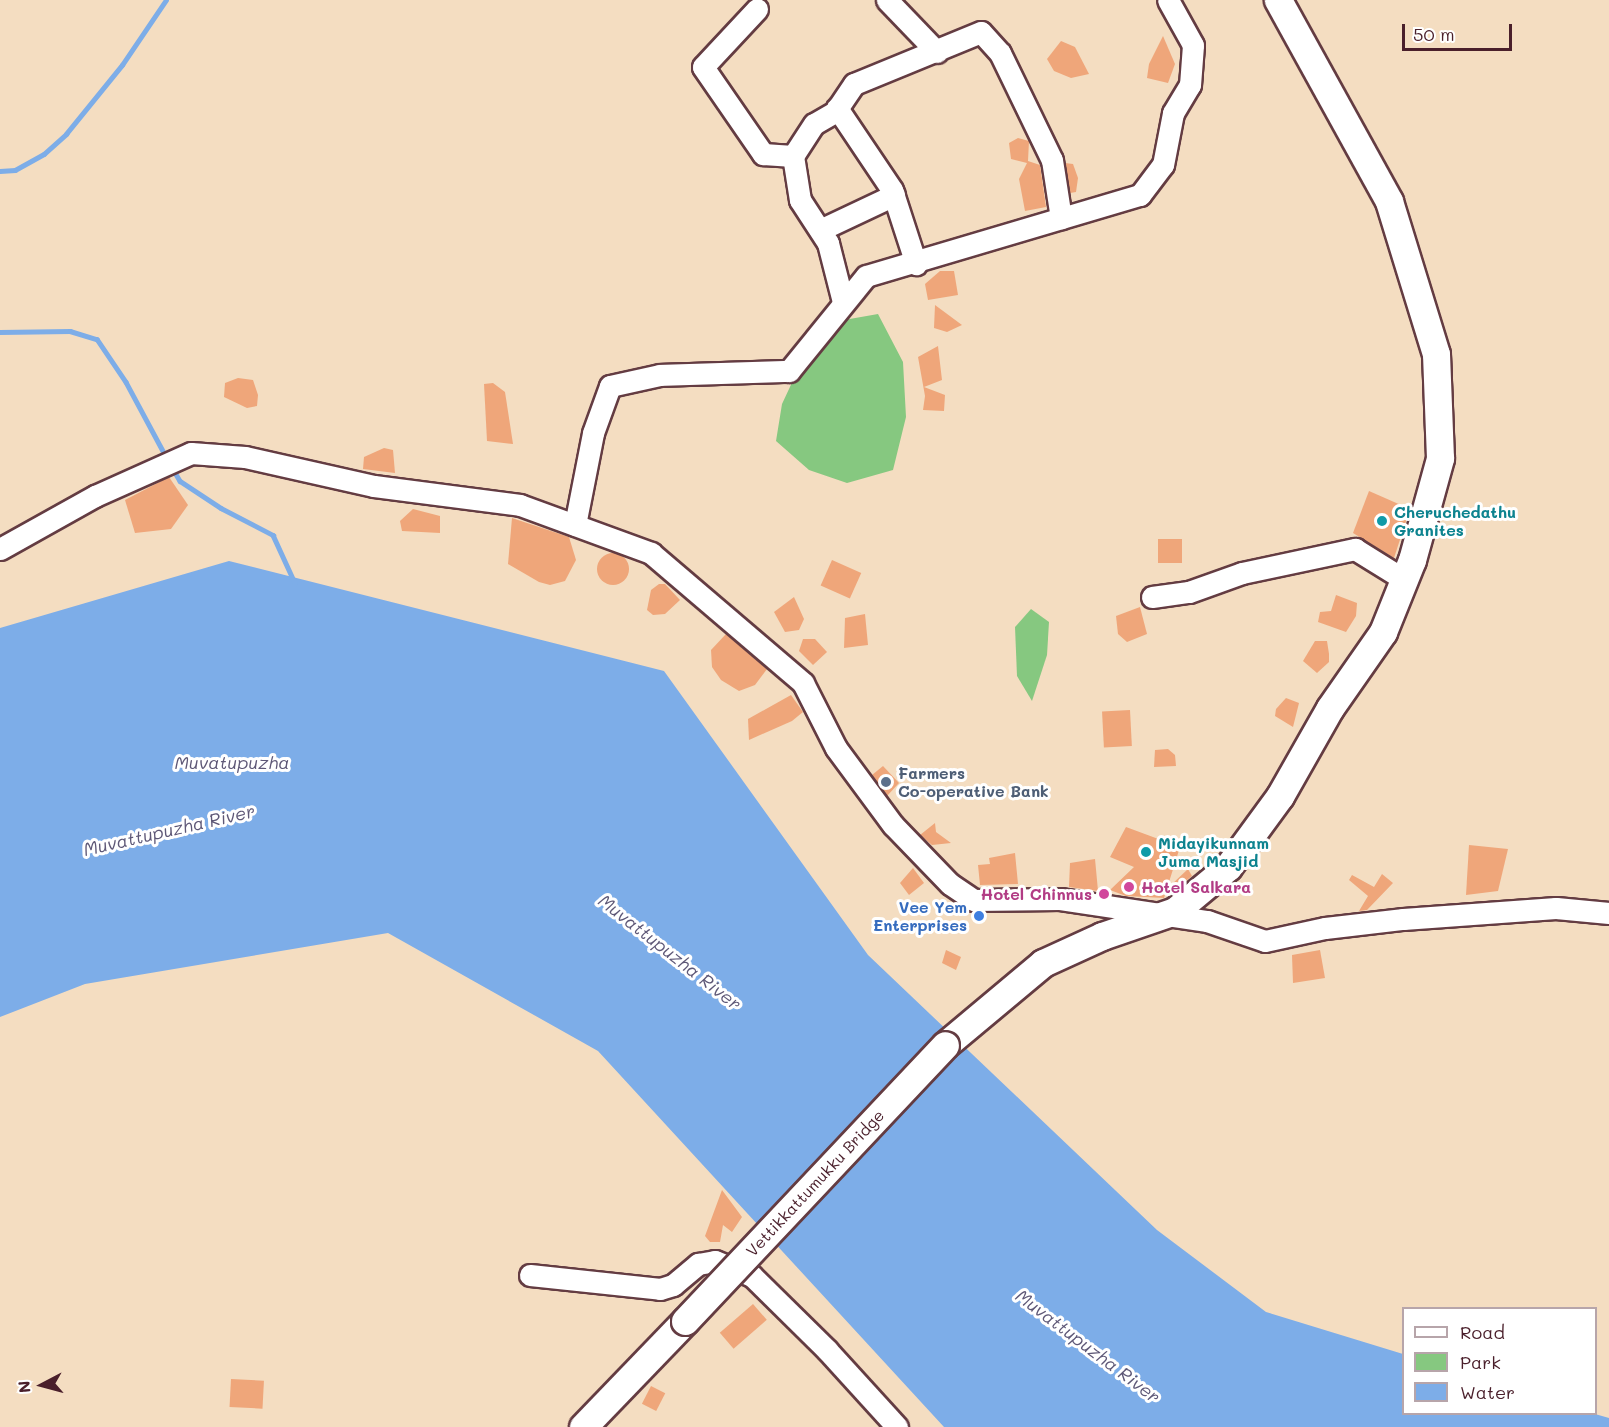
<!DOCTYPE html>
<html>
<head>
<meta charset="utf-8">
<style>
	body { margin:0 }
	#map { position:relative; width:1609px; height:1427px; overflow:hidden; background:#f4ddc1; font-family:Mali,sans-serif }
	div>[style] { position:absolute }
	.green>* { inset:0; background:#86c880 }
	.water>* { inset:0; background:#7dade8 }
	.stream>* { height:4.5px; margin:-2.25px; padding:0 2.25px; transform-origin:2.25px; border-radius:2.25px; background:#7dade8 }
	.building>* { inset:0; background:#efa67a; transform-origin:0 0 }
	.round { border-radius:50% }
	.roads { filter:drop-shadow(2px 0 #643c42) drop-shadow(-2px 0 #643c42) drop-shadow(0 2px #643c42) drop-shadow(0 -2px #643c42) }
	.minor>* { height:21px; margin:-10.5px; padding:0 10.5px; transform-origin:10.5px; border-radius:10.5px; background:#fff }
	.major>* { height:27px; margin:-13.5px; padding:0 13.5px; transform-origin:13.5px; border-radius:13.5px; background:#fff }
	.bridges { filter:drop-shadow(2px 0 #643c42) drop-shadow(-2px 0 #643c42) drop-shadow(0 2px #643c42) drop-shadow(0 -2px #643c42) }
	.major-bridge>* { height:27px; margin:-13.5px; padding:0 13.5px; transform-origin:13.5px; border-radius:13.5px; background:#fff }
	.dots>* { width:16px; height:16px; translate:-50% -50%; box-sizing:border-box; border:3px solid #fff; border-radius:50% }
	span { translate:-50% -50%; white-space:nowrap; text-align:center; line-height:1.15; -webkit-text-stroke:6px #fff; paint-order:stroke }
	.culture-label { font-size:16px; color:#0d838f; font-weight:700 }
	.left { translate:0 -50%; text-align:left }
	.service-label { font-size:16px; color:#4e5e75; font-weight:700 }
	.hotel-label { font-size:16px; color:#b23c85; font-weight:700 }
	.right { translate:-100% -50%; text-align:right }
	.shop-label { font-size:16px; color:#366cbe; font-weight:700 }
	.street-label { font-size:16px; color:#4a1f2b }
	.water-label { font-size:18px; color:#5e5877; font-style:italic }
	.legend { position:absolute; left:1402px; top:1307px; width:195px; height:108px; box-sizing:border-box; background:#fff; border:2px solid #b7a5aa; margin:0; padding:8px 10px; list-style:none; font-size:18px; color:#4a1f2b }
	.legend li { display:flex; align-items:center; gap:12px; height:30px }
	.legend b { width:30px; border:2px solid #b7a5aa }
	.north { position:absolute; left:12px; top:1355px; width:60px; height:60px; -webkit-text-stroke:4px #fff; paint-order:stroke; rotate:264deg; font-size:16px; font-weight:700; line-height:24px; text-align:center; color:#4a1f2b }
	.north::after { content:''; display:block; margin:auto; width:21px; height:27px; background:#4a1f2b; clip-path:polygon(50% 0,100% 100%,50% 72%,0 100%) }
	.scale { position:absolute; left:1402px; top:24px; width:110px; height:27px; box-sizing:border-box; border:3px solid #4a1f2b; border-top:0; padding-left:8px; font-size:18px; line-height:21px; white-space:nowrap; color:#4a1f2b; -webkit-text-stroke:4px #fff; paint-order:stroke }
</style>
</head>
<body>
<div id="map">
	<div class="green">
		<div style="clip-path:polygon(878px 314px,903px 362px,906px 417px,893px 470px,847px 483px,809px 470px,776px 441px,782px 404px,803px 359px,826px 344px,844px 320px)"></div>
		<div style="clip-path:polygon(1031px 609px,1049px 622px,1047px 655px,1032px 701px,1017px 676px,1015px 627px)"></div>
	</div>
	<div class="water">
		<div style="clip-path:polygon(229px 561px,664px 671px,868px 955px,1157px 1230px,1266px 1312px,1403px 1354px,1404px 1414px,1595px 1414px,1609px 1418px,1609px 1427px,944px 1427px,598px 1051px,388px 933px,85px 984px,0 1017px,0 628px)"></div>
	</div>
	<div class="stream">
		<div style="left:0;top:171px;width:15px;rotate:-4deg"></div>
		<div style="left:15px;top:170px;width:33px;rotate:-29deg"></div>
		<div style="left:44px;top:154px;width:30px;rotate:-42deg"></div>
		<div style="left:66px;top:134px;width:89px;rotate:-50.9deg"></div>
		<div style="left:122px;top:65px;width:78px;rotate:-55.9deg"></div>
		<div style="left:0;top:332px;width:70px;rotate:-0.8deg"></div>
		<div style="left:70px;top:331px;width:28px;rotate:17deg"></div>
		<div style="left:97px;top:339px;width:52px;rotate:56deg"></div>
		<div style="left:126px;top:382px;width:78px;rotate:61.8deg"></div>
		<div style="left:176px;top:474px;width:8px;rotate:60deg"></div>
		<div style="left:180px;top:481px;width:49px;rotate:33.4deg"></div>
		<div style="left:221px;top:508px;width:59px;rotate:27.4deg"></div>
		<div style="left:273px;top:535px;width:53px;rotate:65.4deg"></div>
	</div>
	<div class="building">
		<div style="clip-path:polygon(1163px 36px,1175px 64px,1168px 83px,1147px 78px,1149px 64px)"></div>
		<div style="clip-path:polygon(1061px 41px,1075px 47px,1089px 74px,1071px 78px,1054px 71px,1047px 59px)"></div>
		<div style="clip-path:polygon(1018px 138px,1029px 141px,1028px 161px,1040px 165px,1046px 207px,1025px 211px,1019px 179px,1027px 163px,1011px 159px,1009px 143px)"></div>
		<div style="clip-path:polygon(1065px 163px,1073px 164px,1078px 178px,1076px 192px,1070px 193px)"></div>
		<div style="clip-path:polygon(940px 271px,954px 271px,958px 295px,928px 300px,925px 284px)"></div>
		<div style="clip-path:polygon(935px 305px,962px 325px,947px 332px,934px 328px)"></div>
		<div style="clip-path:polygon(938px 346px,942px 380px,924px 387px,945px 395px,944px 411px,923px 410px,925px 396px,918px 357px)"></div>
		<div style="clip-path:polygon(238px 378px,253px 380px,258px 395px,257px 406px,247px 408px,224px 397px,225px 383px)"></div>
		<div style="clip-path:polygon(493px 383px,505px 392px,513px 444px,487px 441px,484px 384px)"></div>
		<div style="clip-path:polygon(384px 448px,393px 450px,395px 473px,363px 469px,364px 457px)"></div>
		<div style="clip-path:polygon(169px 477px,188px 505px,171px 529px,135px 533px,125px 500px)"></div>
		<div style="clip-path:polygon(1369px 491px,1410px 509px,1394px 558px,1353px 533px)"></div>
		<div style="clip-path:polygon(413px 509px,440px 516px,440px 533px,402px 531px,400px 521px)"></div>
		<div style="clip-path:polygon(512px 518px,569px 537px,576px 560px,565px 581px,550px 585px,539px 582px,508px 564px)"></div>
		<div style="left:1182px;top:539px;width:24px;height:24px;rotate:90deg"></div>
		<div class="round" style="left:597px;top:553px;width:32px;height:32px"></div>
		<div style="left:832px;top:560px;width:32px;height:28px;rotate:24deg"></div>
		<div style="clip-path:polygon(659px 584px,665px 584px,680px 600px,665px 614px,653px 615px,647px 610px,651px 590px)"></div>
		<div style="clip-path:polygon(1336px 595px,1357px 603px,1356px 616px,1346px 632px,1318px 622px,1320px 612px,1331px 611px)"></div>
		<div style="clip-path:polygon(794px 597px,804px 619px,799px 630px,785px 632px,774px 612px)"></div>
		<div style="clip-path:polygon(1140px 607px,1147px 634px,1127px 642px,1118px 634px,1116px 616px)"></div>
		<div style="clip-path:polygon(865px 614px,868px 645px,844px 648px,845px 618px)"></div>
		<div style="clip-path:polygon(726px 634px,767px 669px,755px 685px,739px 691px,721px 680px,712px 667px,711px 650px)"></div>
		<div style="clip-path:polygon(803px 639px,815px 639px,827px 652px,813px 665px,799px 651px)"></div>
		<div style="clip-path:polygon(1315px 641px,1327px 641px,1329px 654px,1329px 662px,1317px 673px,1303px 661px)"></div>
		<div style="clip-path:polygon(791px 695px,803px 712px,792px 721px,749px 740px,748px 719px)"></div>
		<div style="clip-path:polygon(1286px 698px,1299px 703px,1293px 727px,1275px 716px,1276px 709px)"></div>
		<div style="left:1130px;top:710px;width:36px;height:28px;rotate:87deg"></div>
		<div style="clip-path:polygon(1168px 749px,1175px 755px,1176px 766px,1154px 767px,1155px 750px)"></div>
		<div style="clip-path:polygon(883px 766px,899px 783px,887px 796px,872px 775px)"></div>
		<div style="clip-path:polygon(935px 823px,936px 832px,951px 843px,932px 845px,920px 835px)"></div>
		<div style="clip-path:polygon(1126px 827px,1180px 847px,1164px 898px,1126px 896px,1110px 890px,1134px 867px,1110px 857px)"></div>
		<div style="clip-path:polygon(1469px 845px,1508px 849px,1498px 891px,1466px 895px)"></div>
		<div style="clip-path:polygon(1015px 853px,1018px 884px,980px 885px,978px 865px,990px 864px,989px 858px)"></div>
		<div style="clip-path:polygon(1095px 859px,1098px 891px,1069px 887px,1070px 863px)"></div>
		<div style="clip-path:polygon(913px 868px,924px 883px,909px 895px,900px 883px)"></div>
		<div style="clip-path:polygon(1188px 869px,1192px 876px,1175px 890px,1171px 885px)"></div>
		<div style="clip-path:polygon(1382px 874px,1393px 883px,1367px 910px,1359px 911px,1368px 896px,1349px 880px,1352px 875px,1374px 887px)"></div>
		<div style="clip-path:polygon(946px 950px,961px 957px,956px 970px,942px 963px)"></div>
		<div style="clip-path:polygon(1320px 950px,1325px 978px,1293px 983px,1292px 955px)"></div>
		<div style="clip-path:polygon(722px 1190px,742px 1217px,732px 1232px,723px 1225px,720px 1242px,710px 1242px,705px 1236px)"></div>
		<div style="left:753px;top:1304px;width:21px;height:44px;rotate:49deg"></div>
		<div style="left:231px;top:1379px;width:33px;height:28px;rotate:3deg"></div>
		<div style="left:651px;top:1386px;width:16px;height:20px;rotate:27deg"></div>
	</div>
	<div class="roads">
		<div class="minor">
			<div style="left:887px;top:0;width:72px;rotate:46.1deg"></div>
			<div style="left:757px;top:9px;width:79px;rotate:133deg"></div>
			<div style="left:703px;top:67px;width:106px;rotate:55.4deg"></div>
			<div style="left:763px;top:154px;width:30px;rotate:4deg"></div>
			<div style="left:837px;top:108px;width:99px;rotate:56.1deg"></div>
			<div style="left:892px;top:190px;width:78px;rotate:72deg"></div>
			<div style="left:820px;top:230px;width:82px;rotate:-25.3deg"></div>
			<div style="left:843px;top:302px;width:61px;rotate:-104.3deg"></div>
			<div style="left:828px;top:243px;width:51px;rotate:-123.1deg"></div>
			<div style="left:800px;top:200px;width:45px;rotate:-99deg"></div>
			<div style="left:793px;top:156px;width:38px;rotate:-57deg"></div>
			<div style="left:814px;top:124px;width:24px;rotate:-30deg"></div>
			<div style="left:835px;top:112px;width:34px;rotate:-56deg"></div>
			<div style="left:854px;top:84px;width:137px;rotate:-22.3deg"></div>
			<div style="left:981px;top:32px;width:28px;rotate:48deg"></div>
			<div style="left:1000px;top:53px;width:119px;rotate:64.1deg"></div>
			<div style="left:1052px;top:160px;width:59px;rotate:81.2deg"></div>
			<div style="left:575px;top:525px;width:94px;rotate:-78.9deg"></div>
			<div style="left:593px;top:433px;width:50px;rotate:-70.1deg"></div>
			<div style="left:610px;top:386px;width:51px;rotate:-12.4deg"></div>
			<div style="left:660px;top:375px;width:129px;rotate:-1.8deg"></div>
			<div style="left:789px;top:371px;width:122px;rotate:-51deg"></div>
			<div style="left:866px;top:276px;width:286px;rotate:-16.5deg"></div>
			<div style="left:1140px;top:195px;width:38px;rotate:-53deg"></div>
			<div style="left:1163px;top:165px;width:53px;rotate:-79.1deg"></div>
			<div style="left:1173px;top:113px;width:33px;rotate:-59deg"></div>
			<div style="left:1190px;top:85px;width:40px;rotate:-85.7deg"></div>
			<div style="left:1193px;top:45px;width:51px;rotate:-119.1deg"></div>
			<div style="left:0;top:549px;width:109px;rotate:-29.2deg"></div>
			<div style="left:95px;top:496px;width:105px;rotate:-24.1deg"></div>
			<div style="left:191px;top:453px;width:54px;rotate:4.2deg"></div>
			<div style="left:245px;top:457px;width:132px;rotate:12.7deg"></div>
			<div style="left:374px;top:486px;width:147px;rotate:7.4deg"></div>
			<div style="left:520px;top:505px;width:140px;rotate:20.1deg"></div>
			<div style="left:651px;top:553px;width:200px;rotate:40.5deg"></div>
			<div style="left:803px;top:683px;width:73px;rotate:63.1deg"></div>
			<div style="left:836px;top:748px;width:96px;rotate:53.5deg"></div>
			<div style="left:893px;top:825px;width:82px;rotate:46deg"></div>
			<div style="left:950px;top:884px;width:29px;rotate:34deg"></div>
			<div style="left:974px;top:900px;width:86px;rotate:-0.7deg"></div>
			<div style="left:1060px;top:899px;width:149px;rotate:8.5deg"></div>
			<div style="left:1207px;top:921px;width:61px;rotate:19deg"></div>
			<div style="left:1265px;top:941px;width:61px;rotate:-12.2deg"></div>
			<div style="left:1325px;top:928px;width:79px;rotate:-6.6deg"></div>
			<div style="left:1403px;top:919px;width:153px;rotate:-4.1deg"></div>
			<div style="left:1556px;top:908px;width:53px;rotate:5.4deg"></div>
			<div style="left:1152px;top:597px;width:37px;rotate:-8deg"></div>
			<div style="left:1189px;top:592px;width:56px;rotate:-19.7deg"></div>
			<div style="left:1242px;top:573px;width:116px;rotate:-12deg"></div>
			<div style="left:1355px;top:549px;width:59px;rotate:31.8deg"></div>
			<div style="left:530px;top:1275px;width:131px;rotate:6.1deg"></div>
			<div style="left:660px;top:1289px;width:14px;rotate:-17deg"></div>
			<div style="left:673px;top:1285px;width:33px;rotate:-40deg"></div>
			<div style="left:698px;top:1264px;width:17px;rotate:-10deg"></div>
			<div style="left:715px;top:1261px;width:40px;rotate:22deg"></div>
			<div style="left:752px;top:1276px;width:105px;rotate:44.6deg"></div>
			<div style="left:827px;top:1350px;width:104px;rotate:47.7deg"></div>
		</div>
		<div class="major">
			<div style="left:945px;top:1045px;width:128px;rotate:-39.9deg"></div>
			<div style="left:1043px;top:963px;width:65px;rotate:-24.6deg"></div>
			<div style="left:1102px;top:936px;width:77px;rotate:-18.9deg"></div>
			<div style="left:1175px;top:911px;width:69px;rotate:-39.7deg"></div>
			<div style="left:1228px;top:867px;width:88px;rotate:-53.8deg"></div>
			<div style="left:1280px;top:796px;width:101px;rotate:-60.4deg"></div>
			<div style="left:1330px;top:708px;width:93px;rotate:-55.1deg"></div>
			<div style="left:1383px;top:632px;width:78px;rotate:-68.1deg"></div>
			<div style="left:1412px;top:560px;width:106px;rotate:-74.6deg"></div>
			<div style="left:1440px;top:458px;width:104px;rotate:-92.2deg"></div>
			<div style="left:1436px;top:354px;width:160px;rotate:-107.1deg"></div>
			<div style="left:1389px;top:201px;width:230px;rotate:-118.9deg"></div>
			<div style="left:583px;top:1427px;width:147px;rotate:-46.1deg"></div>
		</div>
	</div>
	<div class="bridges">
		<div class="major-bridge">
			<div style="left:685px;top:1321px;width:379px;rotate:-46.7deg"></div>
		</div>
	</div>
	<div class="dots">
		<div style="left:1382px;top:521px;background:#0f9aa8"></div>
		<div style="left:886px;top:782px;background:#5c6f8a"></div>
		<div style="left:1146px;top:852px;background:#0f9aa8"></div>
		<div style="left:1129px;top:887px;background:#d1479c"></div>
		<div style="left:1104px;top:894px;background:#d1479c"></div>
		<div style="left:979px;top:916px;background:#3f7fe0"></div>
	</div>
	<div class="culture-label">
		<span class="left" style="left:1394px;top:521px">Cheruchedathu<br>Granites</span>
		<span class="left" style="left:1158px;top:852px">Midayikunnam<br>Juma Masjid</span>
	</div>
	<div class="service-label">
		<span class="left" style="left:898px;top:782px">Farmers<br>Co-operative Bank</span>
	</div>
	<div class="hotel-label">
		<span class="left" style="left:1141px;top:887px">Hotel Salkara</span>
		<span class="right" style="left:1092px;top:894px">Hotel Chinnus</span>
	</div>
	<div class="shop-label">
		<span class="right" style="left:967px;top:916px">Vee Yem<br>Enterprises</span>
	</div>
	<div class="street-label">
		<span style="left:815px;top:1183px;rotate:-47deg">Vettikkattumukku Bridge</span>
	</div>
	<div class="water-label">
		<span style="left:232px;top:762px">Muvatupuzha</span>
		<span style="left:169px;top:830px;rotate:-13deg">Muvattupuzha River</span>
		<span style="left:670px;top:952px;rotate:38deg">Muvattupuzha River</span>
		<span style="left:1088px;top:1346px;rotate:37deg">Muvattupuzha River</span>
	</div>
	<ul class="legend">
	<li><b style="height:8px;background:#fff"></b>Road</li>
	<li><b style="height:16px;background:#86c880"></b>Park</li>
	<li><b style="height:16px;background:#7dade8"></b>Water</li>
	</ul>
	<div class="north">N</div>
	<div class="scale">50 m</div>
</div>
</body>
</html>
